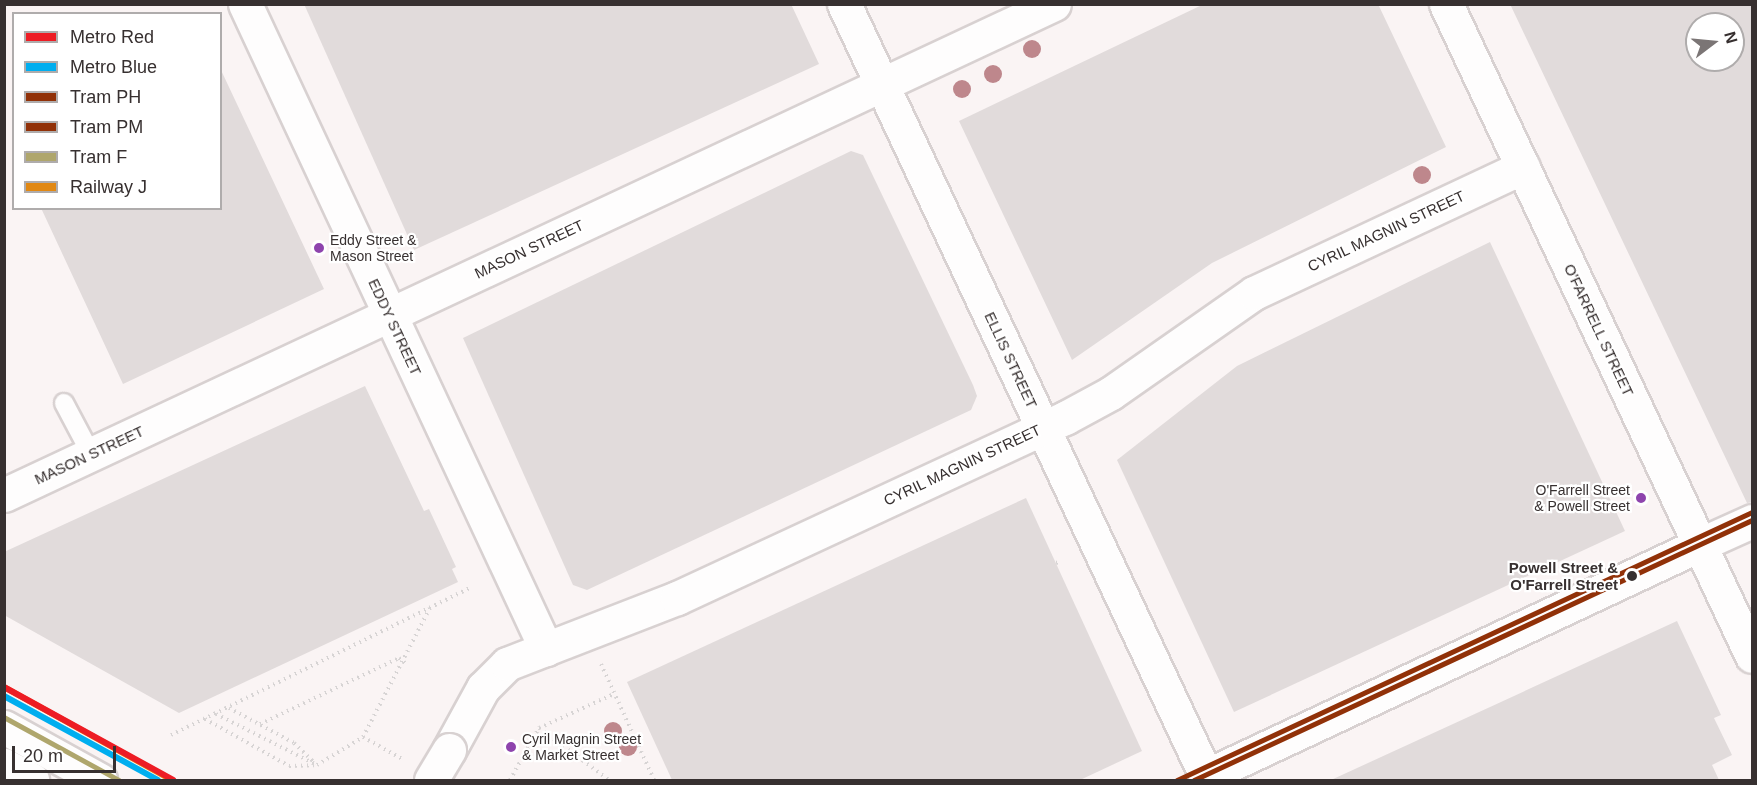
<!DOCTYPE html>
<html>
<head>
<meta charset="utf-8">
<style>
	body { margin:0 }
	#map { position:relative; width:1757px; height:785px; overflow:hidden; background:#faf4f4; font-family:Arial,sans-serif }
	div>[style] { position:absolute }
	.building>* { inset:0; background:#e1dbdb }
	.path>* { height:4px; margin-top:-2px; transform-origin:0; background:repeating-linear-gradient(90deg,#d7d4d4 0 1.5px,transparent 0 6px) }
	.roads { filter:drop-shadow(2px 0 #d8d1d1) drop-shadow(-2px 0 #d8d1d1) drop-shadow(0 2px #d8d1d1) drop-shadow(0 -2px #d8d1d1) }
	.service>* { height:18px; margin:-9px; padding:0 9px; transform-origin:9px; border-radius:9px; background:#fefdfd }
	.minor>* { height:33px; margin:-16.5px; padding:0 16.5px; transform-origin:16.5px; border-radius:16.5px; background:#fefdfd }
	.tertiary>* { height:33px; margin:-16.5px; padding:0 16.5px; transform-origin:16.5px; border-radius:16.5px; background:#fefdfd }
	.secondary>* { height:33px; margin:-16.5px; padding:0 16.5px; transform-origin:16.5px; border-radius:16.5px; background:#fefdfd }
	.bridges { filter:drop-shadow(2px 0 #d8d1d1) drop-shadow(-2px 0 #d8d1d1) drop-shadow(0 2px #d8d1d1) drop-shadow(0 -2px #d8d1d1) }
	.tertiary-bridge>* { height:33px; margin:-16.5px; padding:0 16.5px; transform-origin:16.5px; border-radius:16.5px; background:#fefdfd }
	.rail-1>* { height:6px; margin:-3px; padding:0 3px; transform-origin:3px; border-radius:3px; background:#e18813 }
	.tram-1>* { height:4.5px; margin:-2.25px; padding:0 2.25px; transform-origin:2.25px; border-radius:2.25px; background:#913108 }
	.tram-2>* { height:4.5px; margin:-2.25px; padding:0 2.25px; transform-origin:2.25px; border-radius:2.25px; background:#913108 }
	.tram-3>* { height:4.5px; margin:-2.25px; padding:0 2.25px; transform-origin:2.25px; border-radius:2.25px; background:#afa66c }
	.metro-1>* { height:6px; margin:-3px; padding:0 3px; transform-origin:3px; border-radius:3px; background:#ed1c24 }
	.metro-2>* { height:6px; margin:-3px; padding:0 3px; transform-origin:3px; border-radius:3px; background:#00aeef }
	.trees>* { width:18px; height:18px; margin:-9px; border-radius:50%; background:#be878c }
	.dots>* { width:16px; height:16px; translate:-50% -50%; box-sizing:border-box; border:3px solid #fff; border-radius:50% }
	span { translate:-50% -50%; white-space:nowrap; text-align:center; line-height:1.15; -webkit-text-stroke:4.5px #fff; paint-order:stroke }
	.bus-label { font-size:14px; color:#373030 }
	.left { translate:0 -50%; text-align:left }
	.right { translate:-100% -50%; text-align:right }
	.street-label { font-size:15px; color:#373030 }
	.stop-label { font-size:15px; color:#373030; font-weight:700 }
	.frame { position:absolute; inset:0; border:6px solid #373030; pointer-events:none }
	.legend { position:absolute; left:12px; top:12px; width:210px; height:198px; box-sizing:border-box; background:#fff; border:2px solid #afacac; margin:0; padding:8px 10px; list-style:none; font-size:18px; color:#373030 }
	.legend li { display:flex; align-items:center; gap:12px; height:30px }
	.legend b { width:30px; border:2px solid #afacac }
	.north { position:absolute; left:1685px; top:12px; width:60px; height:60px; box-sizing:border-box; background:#fff; border:2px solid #afacac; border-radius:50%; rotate:74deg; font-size:16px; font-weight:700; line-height:24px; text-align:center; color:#373030 }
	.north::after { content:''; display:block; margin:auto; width:21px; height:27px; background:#7b7575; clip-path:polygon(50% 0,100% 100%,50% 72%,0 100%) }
	.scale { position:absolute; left:12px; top:746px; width:104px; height:27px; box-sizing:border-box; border:3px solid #373030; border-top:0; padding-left:8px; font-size:18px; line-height:21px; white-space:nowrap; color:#373030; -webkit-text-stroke:4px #fff; paint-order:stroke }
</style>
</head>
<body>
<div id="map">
	<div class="building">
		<div style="clip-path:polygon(304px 4px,791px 4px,819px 64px,414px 250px)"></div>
		<div style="clip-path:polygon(1204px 4px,1378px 4px,1446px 147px,1212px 263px,1072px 360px,959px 121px)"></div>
		<div style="clip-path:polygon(evenodd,1510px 4px,1752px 4px,1752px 502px,1747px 503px,1510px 4px,1697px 24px,1733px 24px,1733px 60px,1697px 60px,1697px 24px)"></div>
		<div style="clip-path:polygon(220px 68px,324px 289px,123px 384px,41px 208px,220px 208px)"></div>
		<div style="clip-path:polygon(851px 151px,863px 155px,973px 385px,977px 396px,971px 410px,587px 590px,573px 585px,463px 338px)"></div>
		<div style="clip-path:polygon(1490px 242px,1625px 531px,1234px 712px,1117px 460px,1237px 366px)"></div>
		<div style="clip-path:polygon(365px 386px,424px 511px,429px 509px,456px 567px,452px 569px,458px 582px,179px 713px,4px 615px,4px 552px)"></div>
		<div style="clip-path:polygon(1026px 498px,1142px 751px,1080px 780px,672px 780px,627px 682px)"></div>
		<div style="clip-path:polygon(1677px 621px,1721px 715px,1714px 718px,1732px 755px,1712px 765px,1719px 780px,1331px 780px)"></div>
	</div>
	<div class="path">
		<div style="left:1056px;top:563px;width:3px;rotate:-18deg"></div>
		<div style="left:601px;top:664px;width:128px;rotate:65.4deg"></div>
		<div style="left:229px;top:708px;width:74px;rotate:28.3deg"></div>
		<div style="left:294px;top:743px;width:30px;rotate:44deg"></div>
		<div style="left:216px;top:714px;width:113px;rotate:26.8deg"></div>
		<div style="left:317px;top:765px;width:54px;rotate:-31.3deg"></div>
		<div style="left:363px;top:737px;width:47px;rotate:29.3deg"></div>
		<div style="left:205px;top:719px;width:96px;rotate:29.2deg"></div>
		<div style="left:289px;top:766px;width:25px;rotate:-2deg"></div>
		<div style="left:260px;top:724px;width:154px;rotate:-25.4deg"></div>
		<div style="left:399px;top:658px;width:8px;rotate:40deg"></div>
		<div style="left:539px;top:728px;width:87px;rotate:36.6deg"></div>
		<div style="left:171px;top:735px;width:335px;rotate:-26.2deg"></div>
		<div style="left:363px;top:737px;width:145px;rotate:-62.6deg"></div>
		<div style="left:510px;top:780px;width:60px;rotate:-60.9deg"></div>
		<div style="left:539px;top:728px;width:82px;rotate:-24.4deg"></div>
	</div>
	<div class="roads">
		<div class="service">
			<div style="left:64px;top:403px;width:58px;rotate:62.1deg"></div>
		</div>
		<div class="minor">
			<div style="left:245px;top:4px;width:712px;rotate:64.98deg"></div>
			<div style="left:4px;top:495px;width:1159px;rotate:-25.06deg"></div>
			<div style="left:1206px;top:776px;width:547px;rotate:-25.11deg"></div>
		</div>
		<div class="tertiary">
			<div style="left:844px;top:4px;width:857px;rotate:64.87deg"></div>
			<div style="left:1701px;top:544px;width:56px;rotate:-24.3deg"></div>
			<div style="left:4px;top:727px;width:110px;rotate:28.9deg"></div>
			<div style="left:449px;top:750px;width:71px;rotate:-61.3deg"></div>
			<div style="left:483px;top:688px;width:34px;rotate:-45deg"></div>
			<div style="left:507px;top:664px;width:182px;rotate:-21.2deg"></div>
			<div style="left:677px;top:598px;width:428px;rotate:-24.9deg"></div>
			<div style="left:1065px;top:418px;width:52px;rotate:-28.5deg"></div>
			<div style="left:1111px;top:393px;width:174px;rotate:-35deg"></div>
			<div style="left:1254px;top:293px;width:297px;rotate:-25.1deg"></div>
			<div style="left:4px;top:765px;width:32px;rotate:28deg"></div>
		</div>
		<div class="secondary">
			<div style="left:1446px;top:4px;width:720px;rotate:64.86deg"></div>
		</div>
	</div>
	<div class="bridges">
		<div class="tertiary-bridge">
			<div style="left:431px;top:780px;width:35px;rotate:-59deg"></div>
		</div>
	</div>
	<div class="rail-1">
		<div style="left:4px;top:687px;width:192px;rotate:29deg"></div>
	</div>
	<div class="tram-1">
		<div style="left:1177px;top:780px;width:634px;rotate:-24.99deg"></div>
	</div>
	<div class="tram-2">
		<div style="left:1194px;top:780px;width:616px;rotate:-24.98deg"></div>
	</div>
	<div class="tram-3">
		<div style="left:4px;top:717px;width:131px;rotate:28.7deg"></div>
	</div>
	<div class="metro-1">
		<div style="left:4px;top:687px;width:193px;rotate:28.8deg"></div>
	</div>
	<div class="metro-2">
		<div style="left:4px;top:696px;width:175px;rotate:28.6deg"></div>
	</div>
	<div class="trees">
		<div style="left:1032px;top:49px"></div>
		<div style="left:993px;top:74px"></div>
		<div style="left:962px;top:89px"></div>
		<div style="left:1422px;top:175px"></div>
		<div style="left:613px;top:731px"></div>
		<div style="left:628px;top:747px"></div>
	</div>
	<div class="dots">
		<div style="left:319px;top:248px;background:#8e44ad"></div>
		<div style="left:1641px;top:498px;background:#8e44ad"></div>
		<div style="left:1632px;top:576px;background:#373030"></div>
		<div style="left:511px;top:747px;background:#8e44ad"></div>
	</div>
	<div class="bus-label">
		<span class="left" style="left:330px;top:248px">Eddy Street &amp;<br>Mason Street</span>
		<span class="right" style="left:1630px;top:498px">O'Farrell Street<br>&amp; Powell Street</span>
		<span class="left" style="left:522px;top:747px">Cyril Magnin Street<br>&amp; Market Street</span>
	</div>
	<div class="street-label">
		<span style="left:1386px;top:231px;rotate:-25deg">CYRIL MAGNIN STREET</span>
		<span style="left:529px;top:249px;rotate:-25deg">MASON STREET</span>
		<span style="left:395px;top:327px;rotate:65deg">EDDY STREET</span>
		<span style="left:1599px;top:330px;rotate:65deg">O'FARRELL STREET</span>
		<span style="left:1011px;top:360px;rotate:65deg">ELLIS STREET</span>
		<span style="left:89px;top:455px;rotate:-25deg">MASON STREET</span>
		<span style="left:962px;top:465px;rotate:-25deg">CYRIL MAGNIN STREET</span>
	</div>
	<div class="stop-label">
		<span class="right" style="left:1618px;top:576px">Powell Street &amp;<br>O'Farrell Street</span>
	</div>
	<div class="frame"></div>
	<ul class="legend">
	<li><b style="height:8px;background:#ed1c24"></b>Metro Red</li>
	<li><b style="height:8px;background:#00aeef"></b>Metro Blue</li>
	<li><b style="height:8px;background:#913108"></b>Tram PH</li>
	<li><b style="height:8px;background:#913108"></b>Tram PM</li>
	<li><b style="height:8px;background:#afa66c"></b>Tram F</li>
	<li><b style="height:8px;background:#e18813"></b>Railway J</li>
	</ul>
	<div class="north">N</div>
	<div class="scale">20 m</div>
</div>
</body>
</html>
